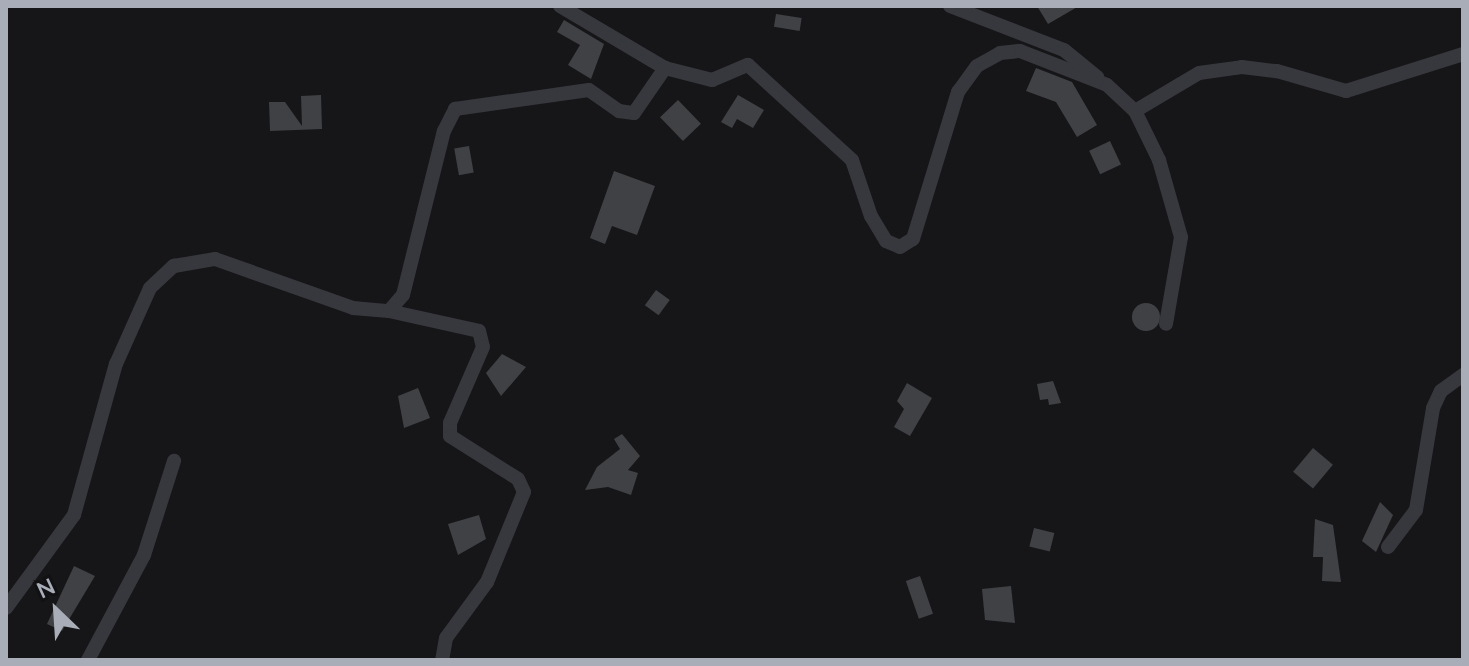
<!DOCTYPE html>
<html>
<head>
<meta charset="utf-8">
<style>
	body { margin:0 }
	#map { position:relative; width:1469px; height:666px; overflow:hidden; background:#161618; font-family:Lato,sans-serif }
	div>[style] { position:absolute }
	.building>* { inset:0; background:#404145; transform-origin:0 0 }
	.round { border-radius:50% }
	.minor>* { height:14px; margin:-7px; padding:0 7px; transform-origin:7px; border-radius:7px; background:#37383d }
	span { translate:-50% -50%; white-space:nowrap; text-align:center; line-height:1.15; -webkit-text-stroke:6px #111113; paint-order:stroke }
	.frame { position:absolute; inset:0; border:8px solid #a8adb8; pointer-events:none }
	.north { position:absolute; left:16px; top:570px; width:80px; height:80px; -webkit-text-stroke:6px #111113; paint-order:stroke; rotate:335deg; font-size:22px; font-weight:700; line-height:32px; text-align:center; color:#a8adb8 }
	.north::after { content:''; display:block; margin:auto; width:28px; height:36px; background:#a8adb8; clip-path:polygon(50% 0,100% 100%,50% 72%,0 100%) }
</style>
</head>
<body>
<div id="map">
	<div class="building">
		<div style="clip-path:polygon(1037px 6px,1079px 6px,1048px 24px)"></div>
		<div style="left:776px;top:14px;width:26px;height:13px;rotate:9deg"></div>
		<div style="clip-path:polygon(564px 20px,604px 44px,591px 79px,568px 65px,580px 45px,557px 32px)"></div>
		<div style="clip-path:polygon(1036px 68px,1072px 82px,1097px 125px,1077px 137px,1056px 102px,1026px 91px)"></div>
		<div style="clip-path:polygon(321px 95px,322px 129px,270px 131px,269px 102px,285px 102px,302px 126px,301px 96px)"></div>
		<div style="clip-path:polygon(738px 95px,764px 110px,753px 128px,737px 119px,732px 128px,721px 122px)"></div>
		<div style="left:678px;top:100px;width:33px;height:25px;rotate:46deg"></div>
		<div style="left:1110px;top:141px;width:26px;height:23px;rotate:65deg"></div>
		<div style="left:469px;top:146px;width:27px;height:15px;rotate:80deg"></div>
		<div style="clip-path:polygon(614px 171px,655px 186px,637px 235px,612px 226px,605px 244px,590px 238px)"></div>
		<div style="left:656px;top:290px;width:17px;height:19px;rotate:36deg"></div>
		<div class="round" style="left:1132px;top:303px;width:28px;height:28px"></div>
		<div style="clip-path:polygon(502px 354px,526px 367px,501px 396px,486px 373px)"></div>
		<div style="clip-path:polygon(1053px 381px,1061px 403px,1049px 405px,1048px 399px,1040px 400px,1037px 384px)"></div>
		<div style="clip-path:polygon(907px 383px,932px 398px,910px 436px,894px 427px,904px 409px,897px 401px)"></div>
		<div style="clip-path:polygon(418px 388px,430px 418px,404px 428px,398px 396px)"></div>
		<div style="clip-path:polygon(622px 434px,640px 456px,628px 470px,638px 473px,631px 495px,608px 487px,585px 490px,597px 467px,620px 449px,614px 439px)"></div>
		<div style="left:1313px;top:448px;width:26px;height:31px;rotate:40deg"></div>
		<div style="clip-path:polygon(1380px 502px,1393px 515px,1376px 552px,1362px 541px)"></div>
		<div style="clip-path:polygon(479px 515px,486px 539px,458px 555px,448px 524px)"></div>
		<div style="clip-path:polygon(1315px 519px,1333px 525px,1341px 582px,1322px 581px,1323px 557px,1313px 557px)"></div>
		<div style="left:1034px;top:528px;width:21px;height:19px;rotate:14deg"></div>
		<div style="clip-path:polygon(74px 566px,95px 576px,62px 631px,47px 624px)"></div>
		<div style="left:920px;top:576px;width:40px;height:15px;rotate:71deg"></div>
		<div style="clip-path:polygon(1011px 586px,1015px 623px,985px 620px,982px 589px)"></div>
	</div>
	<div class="minor">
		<div style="left:560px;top:6px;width:122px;rotate:30.6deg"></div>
		<div style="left:665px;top:68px;width:49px;rotate:14.3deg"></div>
		<div style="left:712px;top:80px;width:39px;rotate:-23deg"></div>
		<div style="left:748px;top:65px;width:141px;rotate:42.4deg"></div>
		<div style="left:852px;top:160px;width:59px;rotate:71.3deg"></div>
		<div style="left:871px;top:216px;width:29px;rotate:59deg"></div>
		<div style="left:886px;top:241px;width:15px;rotate:23deg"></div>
		<div style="left:900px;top:247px;width:15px;rotate:-32deg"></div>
		<div style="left:913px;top:239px;width:154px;rotate:-73deg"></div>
		<div style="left:958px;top:92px;width:32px;rotate:-54deg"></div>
		<div style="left:977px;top:66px;width:26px;rotate:-29deg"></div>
		<div style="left:1000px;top:53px;width:20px;rotate:-6deg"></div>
		<div style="left:1020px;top:51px;width:93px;rotate:21.3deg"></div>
		<div style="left:1107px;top:85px;width:38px;rotate:43deg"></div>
		<div style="left:1135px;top:111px;width:74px;rotate:-30.7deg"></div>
		<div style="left:1199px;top:73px;width:43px;rotate:-7.9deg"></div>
		<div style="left:1242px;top:67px;width:35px;rotate:7deg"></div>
		<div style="left:1277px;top:71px;width:72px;rotate:16.2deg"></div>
		<div style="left:1346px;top:91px;width:123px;rotate:-17.5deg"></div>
		<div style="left:950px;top:6px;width:122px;rotate:21.1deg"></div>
		<div style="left:1064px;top:50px;width:43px;rotate:39.3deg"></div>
		<div style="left:1135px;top:111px;width:55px;rotate:63.9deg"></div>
		<div style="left:1159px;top:160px;width:80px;rotate:74.1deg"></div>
		<div style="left:1181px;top:237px;width:88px;rotate:99.8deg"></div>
		<div style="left:389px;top:311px;width:92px;rotate:12.5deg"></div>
		<div style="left:479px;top:331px;width:16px;rotate:76deg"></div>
		<div style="left:483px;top:347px;width:83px;rotate:113.5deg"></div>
		<div style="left:450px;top:423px;width:13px;rotate:90deg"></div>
		<div style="left:450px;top:436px;width:80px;rotate:32.3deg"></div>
		<div style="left:518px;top:479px;width:14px;rotate:65deg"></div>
		<div style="left:524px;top:492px;width:97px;rotate:112.3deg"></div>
		<div style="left:487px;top:582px;width:69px;rotate:126.2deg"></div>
		<div style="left:446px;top:638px;width:22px;rotate:100deg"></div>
		<div style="left:1388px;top:547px;width:46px;rotate:-52.9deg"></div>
		<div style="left:1416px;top:510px;width:103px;rotate:-80.5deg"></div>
		<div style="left:1433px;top:408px;width:19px;rotate:-65deg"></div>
		<div style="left:1441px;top:391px;width:27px;rotate:-36deg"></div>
		<div style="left:6px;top:608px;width:115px;rotate:-53.8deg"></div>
		<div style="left:74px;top:515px;width:157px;rotate:-74.5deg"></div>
		<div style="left:116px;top:364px;width:83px;rotate:-65.9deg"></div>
		<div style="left:150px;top:288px;width:33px;rotate:-43deg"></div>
		<div style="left:174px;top:266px;width:42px;rotate:-9.7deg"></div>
		<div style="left:215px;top:259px;width:146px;rotate:19.5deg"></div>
		<div style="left:353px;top:308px;width:36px;rotate:5deg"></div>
		<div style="left:389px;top:311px;width:21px;rotate:-49deg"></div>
		<div style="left:403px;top:295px;width:169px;rotate:-76deg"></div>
		<div style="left:444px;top:131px;width:25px;rotate:-63deg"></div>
		<div style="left:455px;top:109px;width:135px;rotate:-8.1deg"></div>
		<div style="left:589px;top:90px;width:37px;rotate:35deg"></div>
		<div style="left:619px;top:111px;width:15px;rotate:8deg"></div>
		<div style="left:634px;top:113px;width:55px;rotate:-55.4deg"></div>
		<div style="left:88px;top:660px;width:119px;rotate:-61.9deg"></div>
		<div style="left:144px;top:555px;width:99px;rotate:-72.3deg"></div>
	</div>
	<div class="frame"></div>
	<div class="north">N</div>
</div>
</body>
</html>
